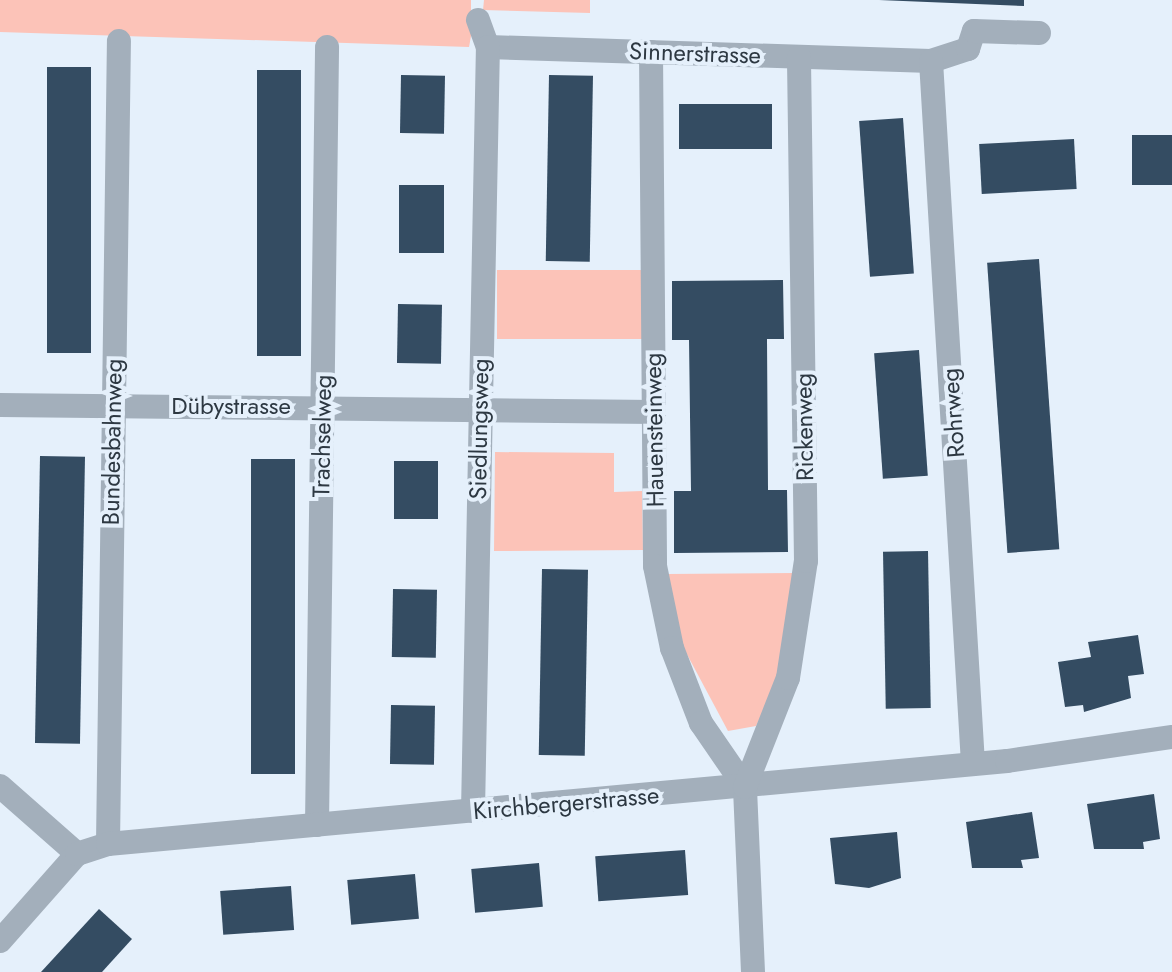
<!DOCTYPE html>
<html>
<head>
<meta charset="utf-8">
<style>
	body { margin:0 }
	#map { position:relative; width:1172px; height:972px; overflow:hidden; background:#e5f0fb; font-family:Jost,sans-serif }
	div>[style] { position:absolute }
	.green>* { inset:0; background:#fcc3b8; transform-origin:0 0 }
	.building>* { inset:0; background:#344c62; transform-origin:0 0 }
	.minor>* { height:24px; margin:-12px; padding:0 12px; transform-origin:12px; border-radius:12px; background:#a3afbb }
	span { translate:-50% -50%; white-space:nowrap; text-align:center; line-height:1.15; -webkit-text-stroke:8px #e5f0fb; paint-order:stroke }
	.street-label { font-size:24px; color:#2d3842 }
</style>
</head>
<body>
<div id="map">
	<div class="green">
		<div style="clip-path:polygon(0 0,471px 0,471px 36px,469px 47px,0 32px)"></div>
		<div style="clip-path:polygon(484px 0,590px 0,590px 13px,483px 10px)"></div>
		<div style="left:497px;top:270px;width:146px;height:69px"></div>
		<div style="clip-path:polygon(495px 452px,614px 453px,614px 492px,642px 491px,643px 550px,494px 551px)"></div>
		<div style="clip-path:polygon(795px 573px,779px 681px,756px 726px,728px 731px,682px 645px,667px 574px)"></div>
	</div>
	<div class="building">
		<div style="clip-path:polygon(879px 0,1024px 0,1024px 6px)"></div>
		<div style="left:47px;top:67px;width:44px;height:286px"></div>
		<div style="left:257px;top:70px;width:44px;height:286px"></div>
		<div style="left:401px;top:75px;width:44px;height:58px;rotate:1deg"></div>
		<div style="left:549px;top:75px;width:44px;height:186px;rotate:1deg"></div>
		<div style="left:772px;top:104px;width:45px;height:93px;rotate:90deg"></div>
		<div style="left:903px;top:118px;width:156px;height:44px;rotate:86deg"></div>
		<div style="left:1172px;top:135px;width:50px;height:40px;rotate:90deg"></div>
		<div style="left:1074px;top:139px;width:50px;height:95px;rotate:87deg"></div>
		<div style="left:399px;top:185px;width:45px;height:68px"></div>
		<div style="left:1039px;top:259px;width:291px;height:52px;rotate:86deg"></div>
		<div style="clip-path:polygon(783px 280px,784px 339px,767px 339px,768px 490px,787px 490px,788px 552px,674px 553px,674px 491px,691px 491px,689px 340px,672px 340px,672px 281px)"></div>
		<div style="left:398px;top:304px;width:44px;height:59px;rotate:1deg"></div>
		<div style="left:919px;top:350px;width:126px;height:45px;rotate:86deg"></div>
		<div style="left:40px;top:456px;width:45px;height:287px;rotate:1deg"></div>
		<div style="left:251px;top:459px;width:44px;height:315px"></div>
		<div style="left:394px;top:461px;width:44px;height:58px"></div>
		<div style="left:928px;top:551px;width:157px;height:45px;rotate:89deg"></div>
		<div style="left:542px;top:569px;width:46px;height:186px;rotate:1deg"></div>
		<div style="left:393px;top:589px;width:44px;height:68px;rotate:1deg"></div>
		<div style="clip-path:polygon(1138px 635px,1144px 674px,1128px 676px,1131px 698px,1084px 712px,1083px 705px,1065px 707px,1058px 662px,1091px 657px,1088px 642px)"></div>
		<div style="left:391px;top:705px;width:44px;height:59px;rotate:1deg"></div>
		<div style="clip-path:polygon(1154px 794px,1160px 839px,1143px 842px,1144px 849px,1094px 849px,1087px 804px)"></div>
		<div style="clip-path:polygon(1032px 812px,1039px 858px,1021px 860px,1023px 868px,972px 868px,966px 822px)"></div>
		<div style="clip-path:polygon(897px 832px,901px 878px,869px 888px,835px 884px,830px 838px)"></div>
		<div style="left:685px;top:850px;width:45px;height:90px;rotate:86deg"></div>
		<div style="left:539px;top:863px;width:44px;height:68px;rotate:85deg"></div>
		<div style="left:415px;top:874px;width:45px;height:68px;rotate:85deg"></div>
		<div style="left:291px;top:886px;width:44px;height:71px;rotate:86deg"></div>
		<div style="clip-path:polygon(99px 909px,132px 939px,102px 972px,41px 972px)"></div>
	</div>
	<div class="minor">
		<div style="left:478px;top:20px;width:29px;rotate:70deg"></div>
		<div style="left:488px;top:47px;width:443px;rotate:1.8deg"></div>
		<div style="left:931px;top:61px;width:39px;rotate:-18deg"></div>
		<div style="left:968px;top:49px;width:19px;rotate:-72deg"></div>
		<div style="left:974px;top:31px;width:65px;rotate:1.8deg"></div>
		<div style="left:651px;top:52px;width:514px;rotate:89.55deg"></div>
		<div style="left:655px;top:566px;width:84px;rotate:78.3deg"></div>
		<div style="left:672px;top:648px;width:80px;rotate:68.9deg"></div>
		<div style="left:701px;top:723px;width:78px;rotate:55.5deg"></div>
		<div style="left:931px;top:61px;width:704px;rotate:86.58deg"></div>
		<div style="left:0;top:405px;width:654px;rotate:0.61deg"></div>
		<div style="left:0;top:786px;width:103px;rotate:41.4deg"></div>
		<div style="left:473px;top:811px;width:764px;rotate:-88.88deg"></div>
		<div style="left:317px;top:825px;width:778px;rotate:-89.26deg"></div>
		<div style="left:108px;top:844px;width:803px;rotate:-89.22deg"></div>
		<div style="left:0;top:941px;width:116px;rotate:-48.5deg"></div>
		<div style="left:77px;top:854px;width:33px;rotate:-18deg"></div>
		<div style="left:108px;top:844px;width:903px;rotate:-5.27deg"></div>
		<div style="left:1007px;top:761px;width:167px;rotate:-8.3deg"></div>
		<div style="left:753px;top:972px;width:185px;rotate:-92.5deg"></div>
		<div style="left:745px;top:787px;width:117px;rotate:-68.5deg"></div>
		<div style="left:788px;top:678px;width:118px;rotate:-81.3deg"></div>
		<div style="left:806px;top:561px;width:504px;rotate:-90.8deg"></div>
	</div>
	<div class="street-label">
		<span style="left:695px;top:53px;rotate:2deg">Sinnerstrasse</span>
		<span style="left:231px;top:406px">Dübystrasse</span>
		<span style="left:953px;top:413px;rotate:-94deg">Rohrweg</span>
		<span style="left:804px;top:427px;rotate:-91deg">Rickenweg</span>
		<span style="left:479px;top:429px;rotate:-89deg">Siedlungsweg</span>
		<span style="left:654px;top:430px;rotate:-91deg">Hauensteinweg</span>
		<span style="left:322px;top:436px;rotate:-89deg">Trachselweg</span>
		<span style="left:112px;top:442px;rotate:-89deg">Bundesbahnweg</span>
		<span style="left:566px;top:803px;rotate:-5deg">Kirchbergerstrasse</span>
	</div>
</div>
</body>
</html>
